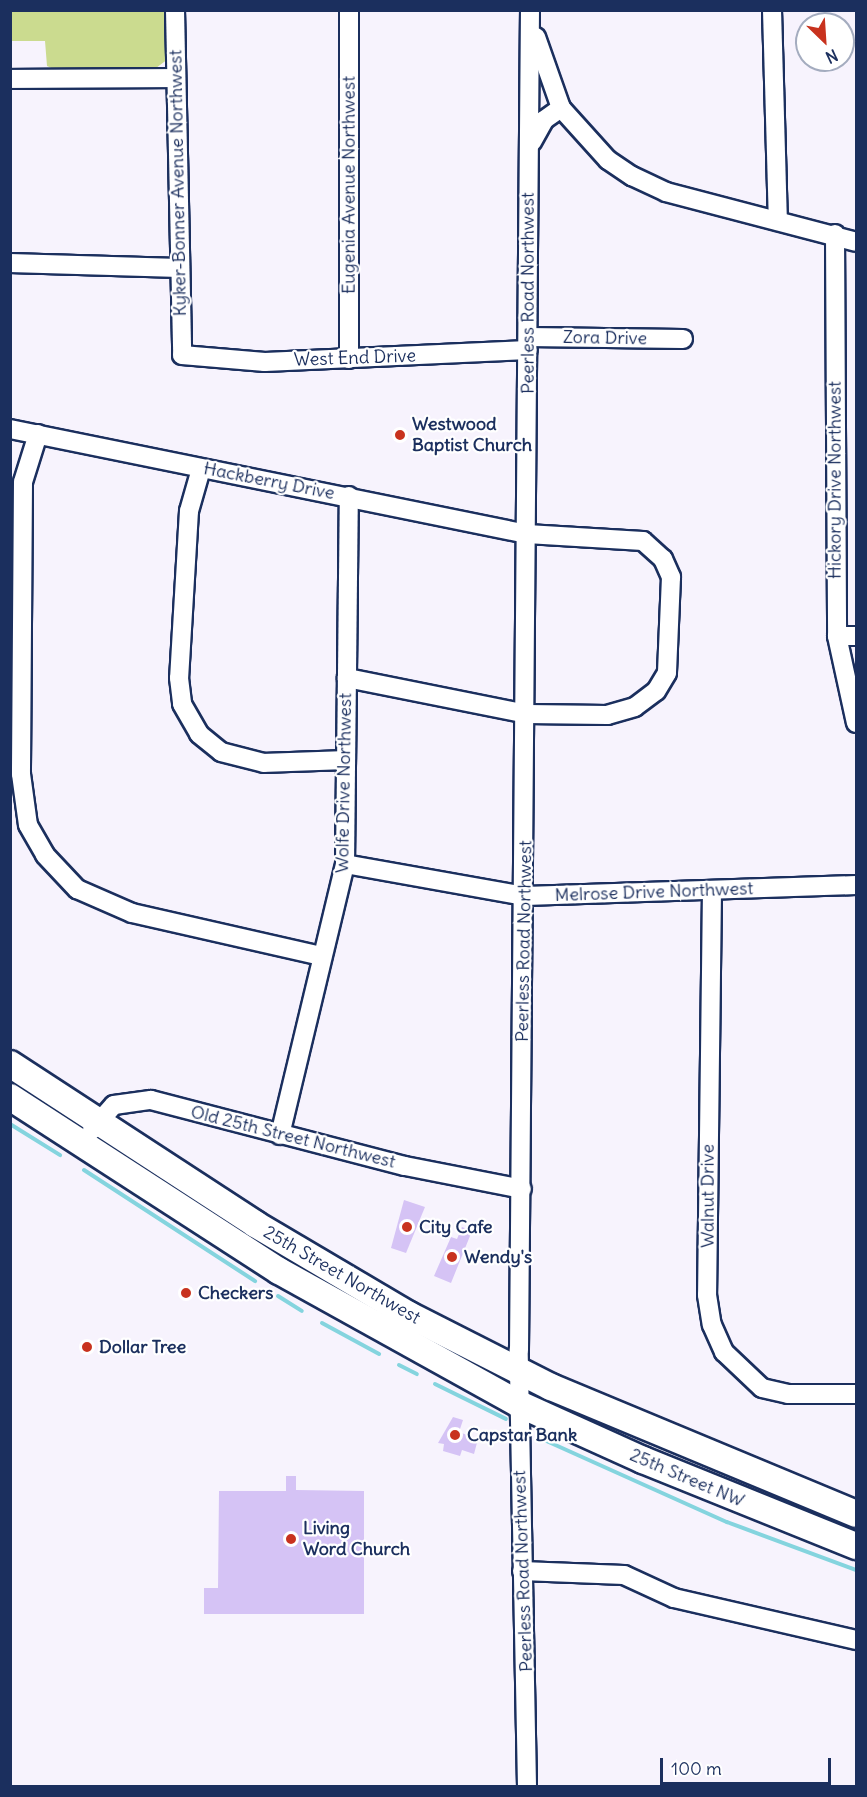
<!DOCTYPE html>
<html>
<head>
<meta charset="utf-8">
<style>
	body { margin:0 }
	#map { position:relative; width:867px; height:1797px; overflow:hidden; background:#f7f3fd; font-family:Delius,sans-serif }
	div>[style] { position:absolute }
	.green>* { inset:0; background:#cbdb8f }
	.stream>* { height:4px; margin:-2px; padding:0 2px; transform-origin:2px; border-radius:2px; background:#84d4de }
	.building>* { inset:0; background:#d5c3f5 }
	.roads { filter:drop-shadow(2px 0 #1b2f5e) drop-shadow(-2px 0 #1b2f5e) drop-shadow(0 2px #1b2f5e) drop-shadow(0 -2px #1b2f5e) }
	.minor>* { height:18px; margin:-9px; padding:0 9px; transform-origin:9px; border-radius:9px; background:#fff }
	.highway>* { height:26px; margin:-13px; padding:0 13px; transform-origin:13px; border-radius:13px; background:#fff }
	.dots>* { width:16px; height:16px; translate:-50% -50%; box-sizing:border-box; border:3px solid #fff; border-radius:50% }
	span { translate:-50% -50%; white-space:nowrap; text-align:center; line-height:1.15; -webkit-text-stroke:4.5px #fff; paint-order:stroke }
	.street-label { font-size:18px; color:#1b2f5e }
	.poi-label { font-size:18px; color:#1b2f5e; font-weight:700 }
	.left { translate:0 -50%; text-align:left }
	.frame { position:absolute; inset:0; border:12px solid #1b2f5e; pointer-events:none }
	.north { position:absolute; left:795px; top:12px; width:60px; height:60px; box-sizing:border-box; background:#fff; border:2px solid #a4acbf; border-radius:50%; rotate:155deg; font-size:16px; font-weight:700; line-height:24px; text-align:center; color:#1b2f5e }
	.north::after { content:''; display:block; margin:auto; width:21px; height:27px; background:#c8321e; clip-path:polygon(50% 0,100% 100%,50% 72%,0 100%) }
	.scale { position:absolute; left:660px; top:1758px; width:171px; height:27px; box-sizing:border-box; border:3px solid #1b2f5e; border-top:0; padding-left:8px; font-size:18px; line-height:21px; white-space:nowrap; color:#1b2f5e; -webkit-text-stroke:4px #fff; paint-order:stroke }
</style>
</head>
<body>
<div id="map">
	<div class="green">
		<div style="clip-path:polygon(11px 11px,168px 11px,168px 59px,152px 71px,56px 70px,47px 66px,45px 41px,11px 41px)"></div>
	</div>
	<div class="stream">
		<div style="left:10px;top:1124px;width:59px;rotate:31.8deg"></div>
		<div style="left:84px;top:1170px;width:204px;rotate:33deg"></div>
		<div style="left:278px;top:1296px;width:28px;rotate:32deg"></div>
		<div style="left:322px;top:1323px;width:65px;rotate:28.5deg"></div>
		<div style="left:399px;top:1365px;width:20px;rotate:27deg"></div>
		<div style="left:435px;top:1384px;width:79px;rotate:26.2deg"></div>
		<div style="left:542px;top:1439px;width:203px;rotate:24.2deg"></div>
		<div style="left:727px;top:1522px;width:138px;rotate:20.4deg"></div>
	</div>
	<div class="building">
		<div style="clip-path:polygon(404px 1200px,425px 1207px,406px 1253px,391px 1248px)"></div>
		<div style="clip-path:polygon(462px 1227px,472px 1231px,451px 1283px,434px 1276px,451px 1237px,457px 1239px)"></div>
		<div style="clip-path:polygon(453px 1417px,463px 1420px,459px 1432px,478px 1439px,474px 1454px,462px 1450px,460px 1456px,443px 1451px,444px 1444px,438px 1443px)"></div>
		<div style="clip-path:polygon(286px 1476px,296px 1476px,296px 1490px,364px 1491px,364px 1614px,204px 1614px,204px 1588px,218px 1588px,219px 1491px,286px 1491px)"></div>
	</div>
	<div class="roads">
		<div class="minor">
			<div style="left:175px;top:10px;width:345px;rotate:88.8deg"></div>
			<div style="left:182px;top:355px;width:83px;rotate:4.8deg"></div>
			<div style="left:265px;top:362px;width:263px;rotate:-2.6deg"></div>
			<div style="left:772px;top:10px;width:211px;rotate:88.4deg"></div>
			<div style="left:536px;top:37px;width:75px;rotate:70.6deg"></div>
			<div style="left:561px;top:108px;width:70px;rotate:47.9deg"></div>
			<div style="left:608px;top:160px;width:29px;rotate:34deg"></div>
			<div style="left:632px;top:176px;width:38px;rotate:25deg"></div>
			<div style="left:666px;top:192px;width:196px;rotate:14.7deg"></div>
			<div style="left:10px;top:79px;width:164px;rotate:-0.3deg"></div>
			<div style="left:532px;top:142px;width:25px;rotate:-61deg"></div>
			<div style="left:544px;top:120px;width:21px;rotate:-35deg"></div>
			<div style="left:835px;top:234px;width:402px;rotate:89.7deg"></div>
			<div style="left:837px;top:636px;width:89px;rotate:77.7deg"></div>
			<div style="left:10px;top:263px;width:169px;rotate:1.7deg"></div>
			<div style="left:528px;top:337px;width:155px;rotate:0.7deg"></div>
			<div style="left:349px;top:359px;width:349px;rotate:-90deg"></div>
			<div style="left:10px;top:429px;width:528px;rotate:11.48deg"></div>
			<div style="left:527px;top:534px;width:116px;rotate:3.5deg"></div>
			<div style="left:643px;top:541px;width:27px;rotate:42deg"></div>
			<div style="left:663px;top:559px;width:20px;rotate:66deg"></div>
			<div style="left:671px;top:577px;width:96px;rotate:92.4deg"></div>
			<div style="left:667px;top:673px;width:21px;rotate:121deg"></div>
			<div style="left:656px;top:691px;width:26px;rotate:143deg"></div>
			<div style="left:635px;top:707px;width:29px;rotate:164deg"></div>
			<div style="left:607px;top:715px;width:80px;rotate:-179.3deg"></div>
			<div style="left:527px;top:714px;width:184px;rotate:-168.7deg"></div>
			<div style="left:38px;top:434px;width:50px;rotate:107.4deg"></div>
			<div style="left:23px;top:482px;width:292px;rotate:90.4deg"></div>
			<div style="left:21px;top:774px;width:51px;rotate:82.2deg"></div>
			<div style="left:28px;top:825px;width:34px;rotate:60deg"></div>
			<div style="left:45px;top:855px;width:47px;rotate:46.7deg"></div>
			<div style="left:77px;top:889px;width:60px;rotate:23.6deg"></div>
			<div style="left:132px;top:913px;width:194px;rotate:12.8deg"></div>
			<div style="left:201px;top:469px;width:44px;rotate:105.9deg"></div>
			<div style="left:189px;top:511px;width:167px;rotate:93.4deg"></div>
			<div style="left:179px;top:678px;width:26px;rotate:83deg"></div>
			<div style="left:182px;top:704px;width:34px;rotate:60deg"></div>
			<div style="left:199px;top:734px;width:28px;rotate:39deg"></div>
			<div style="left:221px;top:752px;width:44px;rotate:14.3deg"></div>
			<div style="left:264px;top:763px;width:81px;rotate:-2.1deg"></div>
			<div style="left:837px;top:636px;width:19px"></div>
			<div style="left:345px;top:864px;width:183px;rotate:10.1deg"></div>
			<div style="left:525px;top:896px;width:331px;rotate:-1.9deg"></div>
			<div style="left:712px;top:890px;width:405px;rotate:90.7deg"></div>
			<div style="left:707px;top:1295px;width:30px;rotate:81deg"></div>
			<div style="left:712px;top:1325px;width:30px;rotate:66deg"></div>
			<div style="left:724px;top:1352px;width:52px;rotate:43.5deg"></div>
			<div style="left:762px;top:1388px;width:27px;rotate:13deg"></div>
			<div style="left:788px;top:1394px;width:68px"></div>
			<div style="left:92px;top:1130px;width:33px;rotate:-49deg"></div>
			<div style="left:114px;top:1105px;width:37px;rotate:-8deg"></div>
			<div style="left:151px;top:1100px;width:262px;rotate:14.6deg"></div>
			<div style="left:405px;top:1166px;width:119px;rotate:11.1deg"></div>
			<div style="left:280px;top:1135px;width:279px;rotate:-76.5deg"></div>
			<div style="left:345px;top:864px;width:368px;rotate:-89.4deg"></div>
			<div style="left:522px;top:1571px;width:102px;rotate:2.2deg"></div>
			<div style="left:624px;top:1575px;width:55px;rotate:24.7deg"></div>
			<div style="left:674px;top:1598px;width:187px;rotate:13deg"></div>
			<div style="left:527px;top:1786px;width:436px;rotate:-91.1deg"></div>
			<div style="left:519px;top:1350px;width:1340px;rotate:-89.53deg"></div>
		</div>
		<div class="highway">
			<div style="left:10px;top:1064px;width:293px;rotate:33.1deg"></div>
			<div style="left:255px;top:1224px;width:179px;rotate:30.6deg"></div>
			<div style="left:409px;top:1315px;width:159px;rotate:26.9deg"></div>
			<div style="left:551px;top:1387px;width:330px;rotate:22.6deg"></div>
			<div style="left:10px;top:1097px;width:320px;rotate:32.9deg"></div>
			<div style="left:279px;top:1271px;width:274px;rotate:29deg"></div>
			<div style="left:519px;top:1404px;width:136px;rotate:24.3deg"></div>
			<div style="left:643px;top:1460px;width:230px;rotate:22deg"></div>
		</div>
	</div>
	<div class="dots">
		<div style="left:400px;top:435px;background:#c8321e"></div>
		<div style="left:407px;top:1227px;background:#c8321e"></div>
		<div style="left:452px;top:1257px;background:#c8321e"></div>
		<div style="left:186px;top:1293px;background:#c8321e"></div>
		<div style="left:87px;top:1347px;background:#c8321e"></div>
		<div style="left:455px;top:1435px;background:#c8321e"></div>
		<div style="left:291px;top:1539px;background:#c8321e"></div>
	</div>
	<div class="street-label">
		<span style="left:178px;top:183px;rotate:-91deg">Kyker-Bonner Avenue Northwest</span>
		<span style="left:349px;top:185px;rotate:-90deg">Eugenia Avenue Northwest</span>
		<span style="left:528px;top:293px;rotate:-90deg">Peerless Road Northwest</span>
		<span style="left:605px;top:338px;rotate:1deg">Zora Drive</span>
		<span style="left:355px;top:358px;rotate:-2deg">West End Drive</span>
		<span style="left:835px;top:480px;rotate:-90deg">Hickory Drive Northwest</span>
		<span style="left:269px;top:481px;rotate:11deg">Hackberry Drive</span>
		<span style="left:344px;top:783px;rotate:-89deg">Wolfe Drive Northwest</span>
		<span style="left:654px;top:892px;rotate:-2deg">Melrose Drive Northwest</span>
		<span style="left:524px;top:941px;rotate:-89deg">Peerless Road Northwest</span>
		<span style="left:293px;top:1137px;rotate:14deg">Old 25th Street Northwest</span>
		<span style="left:708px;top:1196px;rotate:-90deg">Walnut Drive</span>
		<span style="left:342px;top:1275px;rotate:30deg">25th Street Northwest</span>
		<span style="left:687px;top:1478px;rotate:23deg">25th Street NW</span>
		<span style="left:523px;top:1571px;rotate:-92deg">Peerless Road Northwest</span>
	</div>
	<div class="poi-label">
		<span class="left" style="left:412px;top:435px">Westwood<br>Baptist Church</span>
		<span class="left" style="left:419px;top:1227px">City Cafe</span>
		<span class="left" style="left:464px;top:1257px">Wendy's</span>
		<span class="left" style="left:198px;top:1293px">Checkers</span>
		<span class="left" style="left:99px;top:1347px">Dollar Tree</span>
		<span class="left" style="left:467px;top:1435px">Capstar Bank</span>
		<span class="left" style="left:303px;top:1539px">Living<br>Word Church</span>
	</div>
	<div class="frame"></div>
	<div class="north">N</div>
	<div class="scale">100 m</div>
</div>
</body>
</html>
